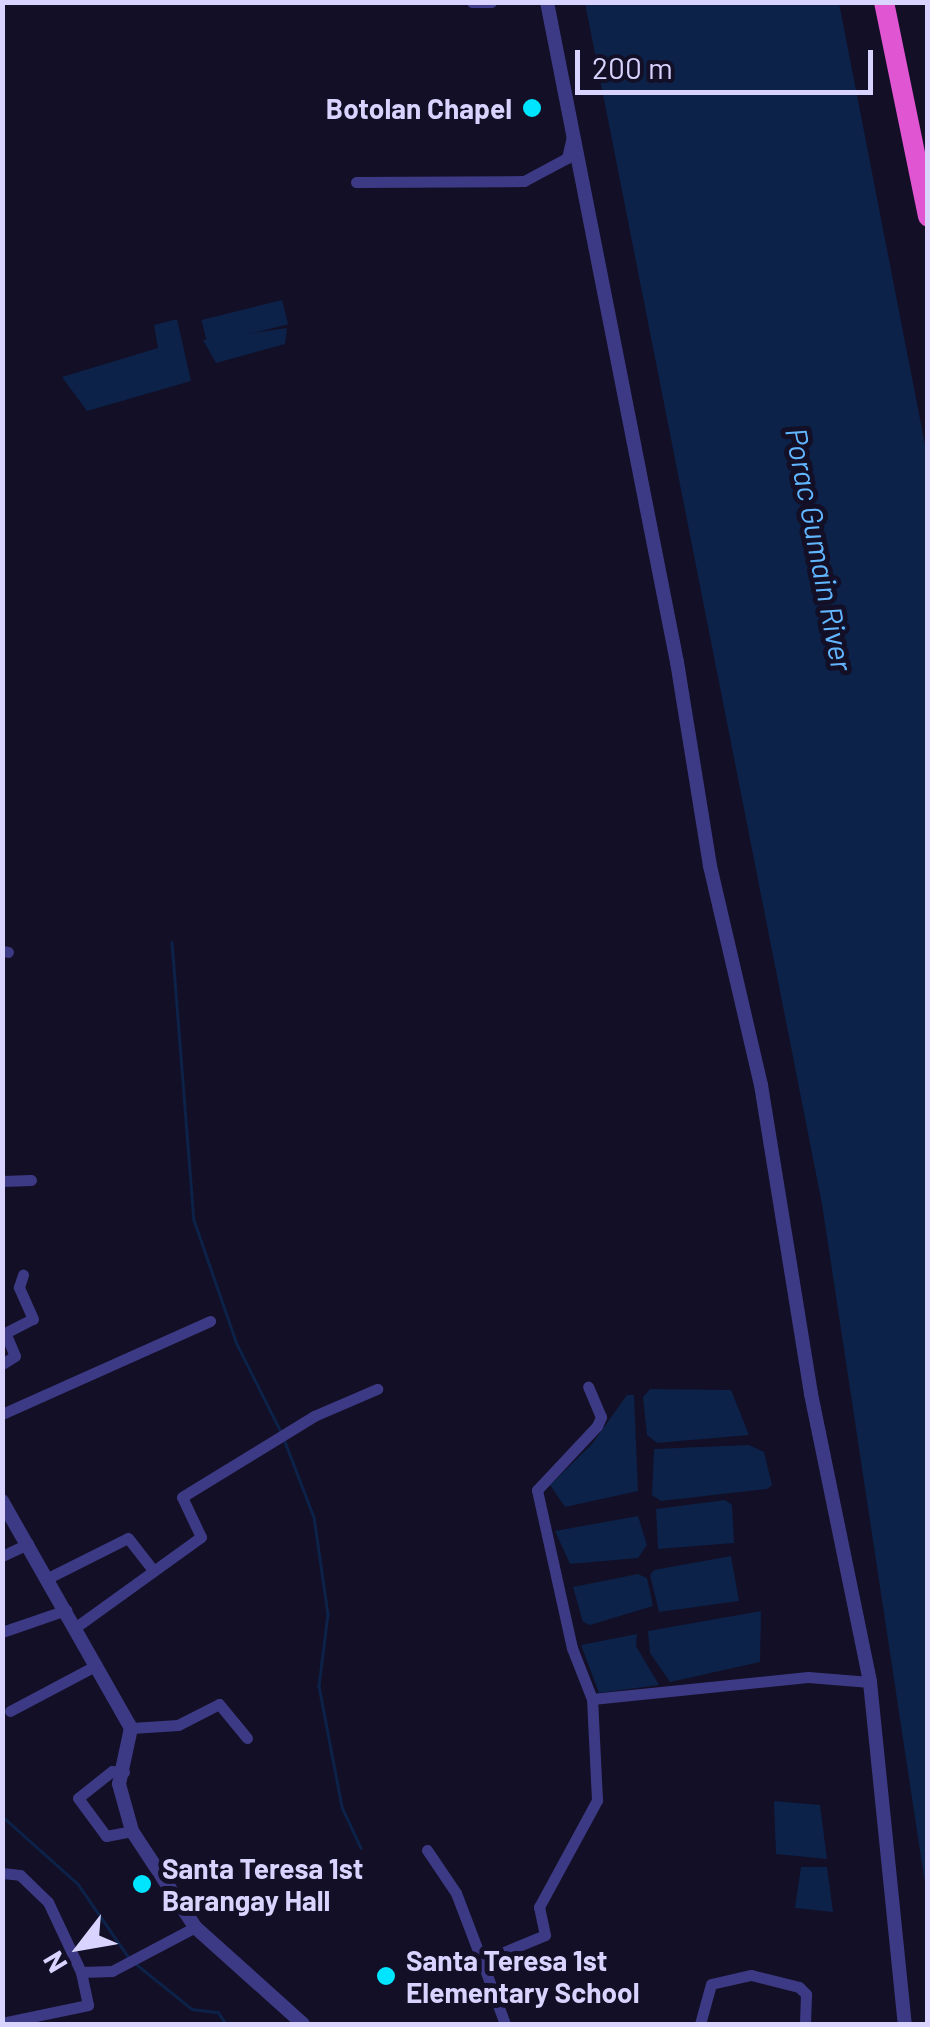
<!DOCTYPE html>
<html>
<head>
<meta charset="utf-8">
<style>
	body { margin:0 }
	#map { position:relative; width:930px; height:2027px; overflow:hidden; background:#130f26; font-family:Barlow,sans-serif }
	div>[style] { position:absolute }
	.water>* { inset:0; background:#0c2248; transform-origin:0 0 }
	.stream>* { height:2.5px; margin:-1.25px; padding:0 1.25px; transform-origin:1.25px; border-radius:1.25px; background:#0c2248 }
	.minor>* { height:11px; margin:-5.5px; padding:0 5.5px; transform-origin:5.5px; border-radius:5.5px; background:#3d3a85 }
	.tertiary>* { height:14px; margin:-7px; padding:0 7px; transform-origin:7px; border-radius:7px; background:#3d3a85 }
	.trunk>* { height:20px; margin:-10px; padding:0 10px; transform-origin:10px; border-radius:10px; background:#e055d1 }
	.dots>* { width:28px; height:28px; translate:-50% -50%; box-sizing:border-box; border:5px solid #130f26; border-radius:50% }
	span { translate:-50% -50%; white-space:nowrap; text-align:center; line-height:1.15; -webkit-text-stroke:10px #130f26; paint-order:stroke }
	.poi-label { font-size:28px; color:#d9d4ff; font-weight:700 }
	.right { translate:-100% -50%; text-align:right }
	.left { translate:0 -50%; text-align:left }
	.water-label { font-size:30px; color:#62b6ff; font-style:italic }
	.frame { position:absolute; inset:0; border:5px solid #d9d4ff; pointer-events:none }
	.north { position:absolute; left:30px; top:1897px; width:100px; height:100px; -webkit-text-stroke:8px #130f26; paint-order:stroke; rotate:239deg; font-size:28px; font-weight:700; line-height:40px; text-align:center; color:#d9d4ff }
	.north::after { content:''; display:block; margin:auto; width:35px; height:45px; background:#d9d4ff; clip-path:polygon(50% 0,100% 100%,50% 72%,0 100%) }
	.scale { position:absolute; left:575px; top:50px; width:298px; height:45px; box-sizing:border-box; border:5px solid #d9d4ff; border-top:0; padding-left:12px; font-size:30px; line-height:35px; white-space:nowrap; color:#d9d4ff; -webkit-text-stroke:8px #130f26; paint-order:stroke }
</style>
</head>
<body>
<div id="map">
	<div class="water">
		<div style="clip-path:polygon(585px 3px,839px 3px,927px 455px,927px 1897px,822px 1204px)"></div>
		<div style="left:282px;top:300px;width:25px;height:83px;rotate:76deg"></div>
		<div style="clip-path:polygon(177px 319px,191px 381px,87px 411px,62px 377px,158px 348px,154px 325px)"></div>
		<div style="clip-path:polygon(287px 328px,285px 344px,216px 363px,203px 340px)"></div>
		<div style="clip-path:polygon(650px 1389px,731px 1390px,749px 1435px,657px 1443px,647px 1435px,643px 1397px)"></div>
		<div style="clip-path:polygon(627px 1395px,634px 1395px,638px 1491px,565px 1507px,550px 1485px,592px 1444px)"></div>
		<div style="clip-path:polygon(749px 1445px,764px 1452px,772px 1485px,767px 1489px,661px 1501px,652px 1495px,654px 1449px)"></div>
		<div style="clip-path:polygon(725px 1500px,732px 1505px,734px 1543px,658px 1549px,656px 1509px)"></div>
		<div style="clip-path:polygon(638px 1516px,647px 1545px,638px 1558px,570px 1564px,555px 1531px)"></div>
		<div style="clip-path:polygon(731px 1556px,739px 1601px,659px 1612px,650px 1575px,654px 1570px)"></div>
		<div style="clip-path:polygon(638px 1574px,647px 1578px,653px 1606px,590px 1625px,583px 1622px,573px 1587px)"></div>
		<div style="clip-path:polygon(761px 1611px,760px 1662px,670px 1682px,650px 1653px,648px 1631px)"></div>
		<div style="clip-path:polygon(637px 1634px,636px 1646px,659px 1685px,599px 1693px,581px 1645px)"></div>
		<div style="clip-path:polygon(774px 1801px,820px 1805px,827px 1859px,776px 1854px)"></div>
		<div style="clip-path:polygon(801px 1867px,827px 1867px,833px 1912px,795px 1908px)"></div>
	</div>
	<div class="stream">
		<div style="left:172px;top:942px;width:279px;rotate:85.5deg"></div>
		<div style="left:194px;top:1220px;width:131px;rotate:70.9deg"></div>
		<div style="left:237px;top:1344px;width:98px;rotate:63.4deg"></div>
		<div style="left:284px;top:1439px;width:84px;rotate:69deg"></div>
		<div style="left:314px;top:1517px;width:98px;rotate:81.8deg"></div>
		<div style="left:328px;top:1614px;width:73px;rotate:97.1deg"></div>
		<div style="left:319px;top:1686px;width:123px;rotate:79.2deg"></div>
		<div style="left:342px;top:1807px;width:45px;rotate:65.1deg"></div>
		<div style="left:2px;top:1816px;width:102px;rotate:41.8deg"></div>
		<div style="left:78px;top:1884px;width:91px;rotate:55.3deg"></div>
		<div style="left:136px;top:1964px;width:72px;rotate:38.8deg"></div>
		<div style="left:192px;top:2009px;width:26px;rotate:7deg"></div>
		<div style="left:218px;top:2012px;width:14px;rotate:56deg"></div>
	</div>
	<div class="minor">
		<div style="left:472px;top:2px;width:19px"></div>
		<div style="left:356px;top:182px;width:168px;rotate:-0.3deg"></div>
		<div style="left:524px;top:181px;width:49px;rotate:-28.1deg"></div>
		<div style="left:567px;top:158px;width:22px;rotate:-77deg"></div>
		<div style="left:2px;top:951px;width:6px;rotate:9deg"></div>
		<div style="left:2px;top:1181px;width:29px;rotate:-2deg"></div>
		<div style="left:2px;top:1364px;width:15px;rotate:-32deg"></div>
		<div style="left:15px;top:1356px;width:25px;rotate:-113deg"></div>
		<div style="left:5px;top:1333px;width:31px;rotate:-27deg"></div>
		<div style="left:33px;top:1319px;width:35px;rotate:-114deg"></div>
		<div style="left:19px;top:1287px;width:13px;rotate:-72deg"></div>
		<div style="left:2px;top:1414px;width:228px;rotate:-24.1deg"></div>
		<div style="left:2px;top:1556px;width:29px;rotate:-25deg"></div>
		<div style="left:48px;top:1578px;width:89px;rotate:-26.6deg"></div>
		<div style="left:128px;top:1538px;width:41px;rotate:52deg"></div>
		<div style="left:76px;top:1627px;width:154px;rotate:-35.8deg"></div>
		<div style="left:201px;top:1537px;width:44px;rotate:-115.4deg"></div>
		<div style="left:182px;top:1497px;width:155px;rotate:-31.5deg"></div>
		<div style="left:314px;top:1416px;width:69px;rotate:-23.2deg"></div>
		<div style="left:2px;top:1632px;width:68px;rotate:-19deg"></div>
		<div style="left:592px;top:1699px;width:217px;rotate:-5.8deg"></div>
		<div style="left:808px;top:1677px;width:62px;rotate:4.6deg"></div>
		<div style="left:10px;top:1711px;width:98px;rotate:-27.9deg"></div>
		<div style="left:131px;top:1728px;width:47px;rotate:-3.7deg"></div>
		<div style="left:178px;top:1725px;width:46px;rotate:-27.1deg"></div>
		<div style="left:219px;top:1704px;width:44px;rotate:50.5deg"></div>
		<div style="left:124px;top:1772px;width:12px;rotate:-175deg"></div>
		<div style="left:112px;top:1771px;width:43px;rotate:141.5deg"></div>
		<div style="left:78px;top:1798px;width:47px;rotate:53.6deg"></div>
		<div style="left:106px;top:1836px;width:26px;rotate:-11deg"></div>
		<div style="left:427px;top:1850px;width:52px;rotate:56deg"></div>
		<div style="left:456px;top:1893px;width:73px;rotate:69.1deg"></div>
		<div style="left:2px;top:1873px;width:18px;rotate:6deg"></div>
		<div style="left:20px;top:1875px;width:39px;rotate:44deg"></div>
		<div style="left:48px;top:1902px;width:77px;rotate:64.8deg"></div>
		<div style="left:2px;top:2023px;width:88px;rotate:-11.8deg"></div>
		<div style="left:88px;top:2005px;width:34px;rotate:-102deg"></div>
		<div style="left:81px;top:1972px;width:31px;rotate:-2deg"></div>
		<div style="left:112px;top:1971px;width:94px;rotate:-27.9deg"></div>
		<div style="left:505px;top:2024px;width:67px;rotate:-110.1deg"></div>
		<div style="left:482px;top:1961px;width:68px;rotate:-22.4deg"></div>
		<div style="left:545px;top:1935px;width:29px;rotate:-102deg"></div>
		<div style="left:539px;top:1907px;width:122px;rotate:-61.5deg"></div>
		<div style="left:597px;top:1800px;width:101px;rotate:-92.8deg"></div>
		<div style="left:592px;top:1699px;width:55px;rotate:-111.4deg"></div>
		<div style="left:572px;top:1648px;width:162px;rotate:-102.5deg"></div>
		<div style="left:537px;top:1490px;width:88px;rotate:-46.8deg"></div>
		<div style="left:597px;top:1426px;width:10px;rotate:-66deg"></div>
		<div style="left:601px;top:1417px;width:33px;rotate:-113deg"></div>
		<div style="left:700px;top:2024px;width:41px;rotate:-74.6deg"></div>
		<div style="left:711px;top:1984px;width:41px;rotate:-12.7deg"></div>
		<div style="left:751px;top:1975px;width:49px;rotate:14deg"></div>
		<div style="left:799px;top:1987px;width:10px;rotate:45deg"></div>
		<div style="left:806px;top:1994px;width:30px;rotate:92deg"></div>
	</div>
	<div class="tertiary">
		<div style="left:547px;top:2px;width:673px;rotate:78.86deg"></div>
		<div style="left:677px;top:662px;width:207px;rotate:80.8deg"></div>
		<div style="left:710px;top:866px;width:225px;rotate:76.9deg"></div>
		<div style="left:761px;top:1085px;width:313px;rotate:80.8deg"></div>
		<div style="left:811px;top:1394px;width:294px;rotate:78.4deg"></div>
		<div style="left:870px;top:1682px;width:344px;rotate:84.2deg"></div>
		<div style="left:2px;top:1501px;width:261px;rotate:60.4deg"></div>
		<div style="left:131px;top:1728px;width:57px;rotate:102.1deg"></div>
		<div style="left:119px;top:1784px;width:49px;rotate:74.5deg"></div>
		<div style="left:132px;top:1831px;width:115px;rotate:56.7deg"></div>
		<div style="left:195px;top:1927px;width:145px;rotate:41.9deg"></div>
	</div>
	<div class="trunk">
		<div style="left:884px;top:2px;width:219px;rotate:78.4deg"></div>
	</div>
	<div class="dots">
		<div style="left:532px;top:108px;background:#00e5ff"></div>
		<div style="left:142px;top:1884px;background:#00e5ff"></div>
		<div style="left:386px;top:1976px;background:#00e5ff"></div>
	</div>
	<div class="poi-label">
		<span class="right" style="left:512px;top:108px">Botolan Chapel</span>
		<span class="left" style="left:162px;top:1884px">Santa Teresa 1st<br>Barangay Hall</span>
		<span class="left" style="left:406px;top:1976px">Santa Teresa 1st<br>Elementary School</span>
	</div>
	<div class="water-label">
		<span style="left:820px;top:549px;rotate:79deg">Porac Gumain River</span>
	</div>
	<div class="frame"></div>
	<div class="north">N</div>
	<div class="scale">200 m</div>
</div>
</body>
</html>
